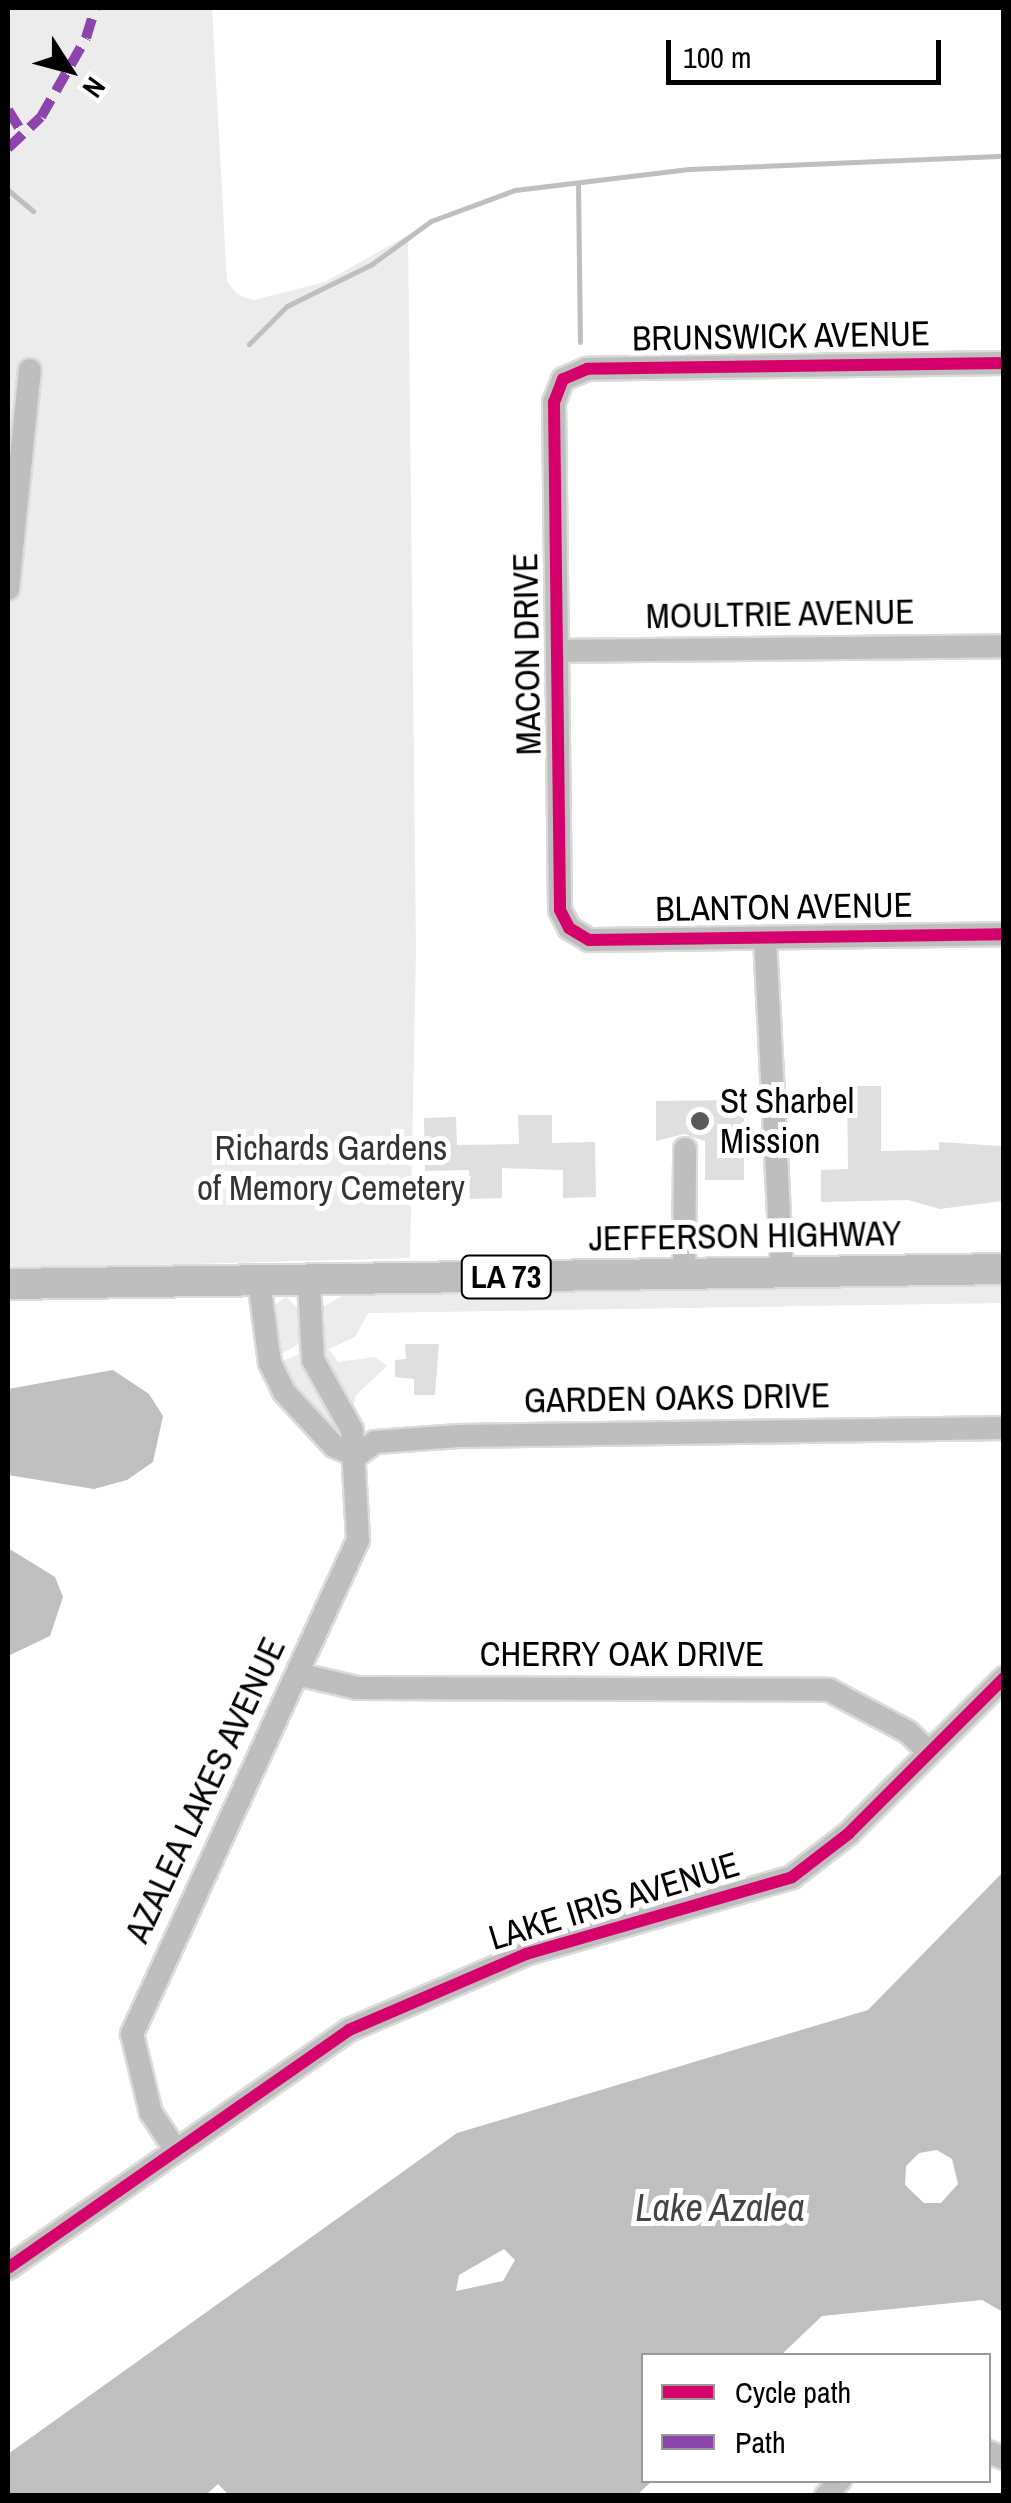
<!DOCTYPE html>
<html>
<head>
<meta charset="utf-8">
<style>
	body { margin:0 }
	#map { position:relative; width:1011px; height:2503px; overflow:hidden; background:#fff; font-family:"Archivo Narrow",sans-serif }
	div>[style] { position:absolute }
	.green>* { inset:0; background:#ececec }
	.water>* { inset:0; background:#bfbfbf }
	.stream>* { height:5px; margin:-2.5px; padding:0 2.5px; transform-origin:2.5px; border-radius:2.5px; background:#bfbfbf }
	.building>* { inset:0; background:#dfdfdf }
	.roads { filter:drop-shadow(2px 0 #dbdbdb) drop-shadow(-2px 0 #dbdbdb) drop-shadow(0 2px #dbdbdb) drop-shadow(0 -2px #dbdbdb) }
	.minor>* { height:22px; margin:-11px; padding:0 11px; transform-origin:11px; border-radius:11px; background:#bebebe }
	.major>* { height:30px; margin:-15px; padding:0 15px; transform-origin:15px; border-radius:15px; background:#bebebe }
	.quiet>* { height:10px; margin-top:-5px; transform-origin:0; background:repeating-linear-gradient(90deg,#8e44ad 0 20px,transparent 0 30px) }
	.cycleway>* { height:12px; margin:-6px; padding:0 6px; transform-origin:6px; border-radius:6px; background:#d6006c }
	.dots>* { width:28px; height:28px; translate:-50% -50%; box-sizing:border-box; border:5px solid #fff; border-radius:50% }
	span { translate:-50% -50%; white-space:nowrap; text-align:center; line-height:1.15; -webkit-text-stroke:10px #fff; paint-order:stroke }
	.shield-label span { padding:2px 8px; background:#fff; border:2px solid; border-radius:8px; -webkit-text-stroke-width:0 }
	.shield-label { font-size:32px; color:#000; font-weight:700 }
	.street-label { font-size:35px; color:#000 }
	.poi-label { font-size:35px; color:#000 }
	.left { translate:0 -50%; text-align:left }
	.park-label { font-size:35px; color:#333 }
	.water-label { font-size:38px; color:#444; font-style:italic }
	.frame { position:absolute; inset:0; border:10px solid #000; pointer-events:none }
	.legend { position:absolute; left:641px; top:2353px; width:350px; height:130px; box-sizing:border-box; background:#fff; border:2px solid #999; margin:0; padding:12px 18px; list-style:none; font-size:30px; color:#000 }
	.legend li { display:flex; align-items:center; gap:20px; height:50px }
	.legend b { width:50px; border:2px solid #999 }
	.north { position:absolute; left:20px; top:20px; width:100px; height:100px; -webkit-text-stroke:8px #fff; paint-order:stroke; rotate:126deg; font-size:28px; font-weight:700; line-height:40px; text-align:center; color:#000 }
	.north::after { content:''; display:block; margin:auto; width:35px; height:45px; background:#000; clip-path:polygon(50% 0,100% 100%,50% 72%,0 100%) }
	.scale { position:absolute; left:666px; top:40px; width:275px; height:45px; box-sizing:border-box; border:5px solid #000; border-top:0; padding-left:12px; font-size:30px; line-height:35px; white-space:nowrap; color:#000; -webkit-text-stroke:8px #fff; paint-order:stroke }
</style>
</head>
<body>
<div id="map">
	<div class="green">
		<div style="clip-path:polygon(8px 8px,212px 8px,227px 282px,238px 295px,254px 300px,325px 282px,408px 235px,416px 949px,410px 1258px,8px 1269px)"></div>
		<div style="clip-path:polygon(1003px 1279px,1003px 1303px,368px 1313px,355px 1337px,329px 1349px,338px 1362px,375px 1357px,387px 1366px,356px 1395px,352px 1410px,323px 1363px,321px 1308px,349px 1292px)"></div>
		<div style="clip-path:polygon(286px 1297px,299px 1309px,300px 1343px,278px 1356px,274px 1305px)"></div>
		<div style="clip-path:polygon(302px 1353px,348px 1437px,343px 1443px,301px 1401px,280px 1362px)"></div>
	</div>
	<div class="water">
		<div style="clip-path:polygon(113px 1370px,149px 1394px,163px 1416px,153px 1462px,127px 1480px,94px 1489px,8px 1475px,8px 1389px)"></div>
		<div style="clip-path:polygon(8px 1548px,55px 1577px,63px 1597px,50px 1636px,8px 1656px)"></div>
		<div style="clip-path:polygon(evenodd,1003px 1872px,1003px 2312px,982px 2300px,822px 2316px,781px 2355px,644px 2356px,644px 2480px,652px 2481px,637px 2495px,230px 2496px,218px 2484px,206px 2495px,8px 2495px,8px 2454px,457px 2133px,868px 2010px,1003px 1872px,937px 2150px,952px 2159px,958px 2184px,941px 2203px,924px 2203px,905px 2185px,906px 2166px,919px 2153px,937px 2150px,1003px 1872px,504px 2249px,515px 2260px,503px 2281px,456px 2291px,459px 2275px,504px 2249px)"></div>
	</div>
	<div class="stream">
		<div style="left:578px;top:183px;width:159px;rotate:89.3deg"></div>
		<div style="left:8px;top:190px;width:33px;rotate:40deg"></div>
		<div style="left:249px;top:344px;width:54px;rotate:-45deg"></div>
		<div style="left:287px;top:306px;width:95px;rotate:-26.3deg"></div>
		<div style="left:372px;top:264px;width:73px;rotate:-36.1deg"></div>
		<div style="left:431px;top:221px;width:90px;rotate:-20.3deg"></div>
		<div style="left:515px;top:190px;width:175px;rotate:-6.9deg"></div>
		<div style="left:689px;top:169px;width:315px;rotate:-2.4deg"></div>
	</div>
	<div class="building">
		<div style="clip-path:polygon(847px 1086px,881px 1086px,881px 1151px,939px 1150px,939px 1142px,1001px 1146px,1002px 1201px,940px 1209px,908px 1200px,821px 1202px,821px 1170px,848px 1169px)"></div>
		<div style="clip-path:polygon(744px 1100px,744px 1180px,705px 1180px,705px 1141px,684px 1134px,656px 1141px,656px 1101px)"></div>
		<div style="clip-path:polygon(518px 1115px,552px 1115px,552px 1143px,595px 1142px,596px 1197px,563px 1198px,563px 1170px,502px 1168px,502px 1198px,470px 1199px,469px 1170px,425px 1171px,424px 1118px,456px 1117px,457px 1145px,519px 1144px)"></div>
		<div style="clip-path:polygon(405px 1344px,439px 1344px,435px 1395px,414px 1395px,414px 1379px,395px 1377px,395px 1360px,406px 1359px)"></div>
	</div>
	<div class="roads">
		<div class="minor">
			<div style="left:1004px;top:363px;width:417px;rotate:179.2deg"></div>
			<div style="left:587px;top:369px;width:26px;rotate:157deg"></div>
			<div style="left:563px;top:379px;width:25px;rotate:111deg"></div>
			<div style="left:554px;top:402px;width:508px;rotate:89.32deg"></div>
			<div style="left:560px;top:910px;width:20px;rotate:63deg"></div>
			<div style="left:569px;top:928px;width:23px;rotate:31deg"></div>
			<div style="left:589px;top:940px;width:415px;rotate:-0.8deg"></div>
			<div style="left:8px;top:589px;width:220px;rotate:-84.3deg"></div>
			<div style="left:557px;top:651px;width:447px;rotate:-0.6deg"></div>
			<div style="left:765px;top:938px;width:334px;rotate:87.1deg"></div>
			<div style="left:684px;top:1274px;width:125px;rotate:-89.5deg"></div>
			<div style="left:259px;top:1281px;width:83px;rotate:82.4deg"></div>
			<div style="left:270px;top:1363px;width:32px;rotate:64deg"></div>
			<div style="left:284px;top:1392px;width:74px;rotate:47.2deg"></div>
			<div style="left:334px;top:1446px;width:24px;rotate:24deg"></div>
			<div style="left:356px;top:1456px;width:24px;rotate:-36deg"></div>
			<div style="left:375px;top:1442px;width:84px;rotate:-4.1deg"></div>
			<div style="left:459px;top:1436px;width:545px;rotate:-0.84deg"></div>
			<div style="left:297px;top:1674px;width:62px;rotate:13.1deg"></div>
			<div style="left:357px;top:1688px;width:472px;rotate:0.2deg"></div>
			<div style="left:829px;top:1690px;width:89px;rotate:28deg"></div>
			<div style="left:908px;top:1732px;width:29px;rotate:44deg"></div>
			<div style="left:175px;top:2149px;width:43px;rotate:-123.7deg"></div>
			<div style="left:151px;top:2113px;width:81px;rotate:-103.5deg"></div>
			<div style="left:132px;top:2034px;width:543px;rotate:-65.42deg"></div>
			<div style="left:358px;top:1540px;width:110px;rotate:-93.1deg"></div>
			<div style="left:352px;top:1430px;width:80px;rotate:-119.1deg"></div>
			<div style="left:313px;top:1360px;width:80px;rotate:-92.9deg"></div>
			<div style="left:8px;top:2268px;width:416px;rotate:-34.9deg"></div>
			<div style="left:349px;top:2030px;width:193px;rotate:-23.2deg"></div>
			<div style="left:526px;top:1954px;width:277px;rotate:-16.1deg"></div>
			<div style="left:792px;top:1877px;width:71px;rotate:-37.5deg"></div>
			<div style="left:848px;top:1834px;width:221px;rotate:-45deg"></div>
			<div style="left:988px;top:2452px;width:17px;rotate:21deg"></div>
			<div style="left:826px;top:2496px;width:21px;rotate:-49deg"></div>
		</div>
		<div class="major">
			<div style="left:8px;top:1284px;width:996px;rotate:-0.86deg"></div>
		</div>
	</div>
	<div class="quiet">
		<div style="left:8px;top:110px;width:25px;rotate:58deg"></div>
		<div style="left:8px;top:148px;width:45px;rotate:-43.2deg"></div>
		<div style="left:41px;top:117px;width:91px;rotate:-60.3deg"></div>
		<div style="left:86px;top:38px;width:31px;rotate:-73deg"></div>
	</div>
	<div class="cycleway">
		<div style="left:1004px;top:363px;width:417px;rotate:179.2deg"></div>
		<div style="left:587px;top:369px;width:26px;rotate:157deg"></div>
		<div style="left:563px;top:379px;width:25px;rotate:111deg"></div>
		<div style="left:554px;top:402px;width:508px;rotate:89.32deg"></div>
		<div style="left:560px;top:910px;width:20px;rotate:63deg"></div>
		<div style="left:569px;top:928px;width:23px;rotate:31deg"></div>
		<div style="left:589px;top:940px;width:415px;rotate:-0.8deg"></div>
		<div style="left:8px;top:2268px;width:416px;rotate:-34.9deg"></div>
		<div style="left:349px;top:2030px;width:193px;rotate:-23.2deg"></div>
		<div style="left:526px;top:1954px;width:277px;rotate:-16.1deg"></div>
		<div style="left:792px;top:1877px;width:71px;rotate:-37.5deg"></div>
		<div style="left:848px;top:1834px;width:221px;rotate:-45deg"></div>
	</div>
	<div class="dots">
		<div style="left:700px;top:1121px;background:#595959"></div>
	</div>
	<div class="shield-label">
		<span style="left:506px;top:1277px">LA 73</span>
	</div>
	<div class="street-label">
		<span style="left:781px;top:336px;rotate:-1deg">BRUNSWICK AVENUE</span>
		<span style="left:780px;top:614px;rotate:-1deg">MOULTRIE AVENUE</span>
		<span style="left:527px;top:654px;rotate:-91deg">MACON DRIVE</span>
		<span style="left:784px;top:907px;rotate:-1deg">BLANTON AVENUE</span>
		<span style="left:745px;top:1236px;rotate:-1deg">JEFFERSON HIGHWAY</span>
		<span style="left:677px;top:1398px;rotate:-1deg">GARDEN OAKS DRIVE</span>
		<span style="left:622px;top:1654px">CHERRY OAK DRIVE</span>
		<span style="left:205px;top:1790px;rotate:-65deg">AZALEA LAKES AVENUE</span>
		<span style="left:614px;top:1901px;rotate:-17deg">LAKE IRIS AVENUE</span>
	</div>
	<div class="poi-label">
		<span class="left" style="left:720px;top:1121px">St Sharbel<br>Mission</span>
	</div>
	<div class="park-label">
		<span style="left:331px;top:1168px">Richards Gardens<br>of Memory Cemetery</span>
	</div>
	<div class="water-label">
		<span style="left:720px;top:2208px">Lake Azalea</span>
	</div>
	<div class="frame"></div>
	<ul class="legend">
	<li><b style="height:12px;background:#d6006c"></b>Cycle path</li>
	<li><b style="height:12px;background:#8e44ad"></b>Path</li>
	</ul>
	<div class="north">N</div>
	<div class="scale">100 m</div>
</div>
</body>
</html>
